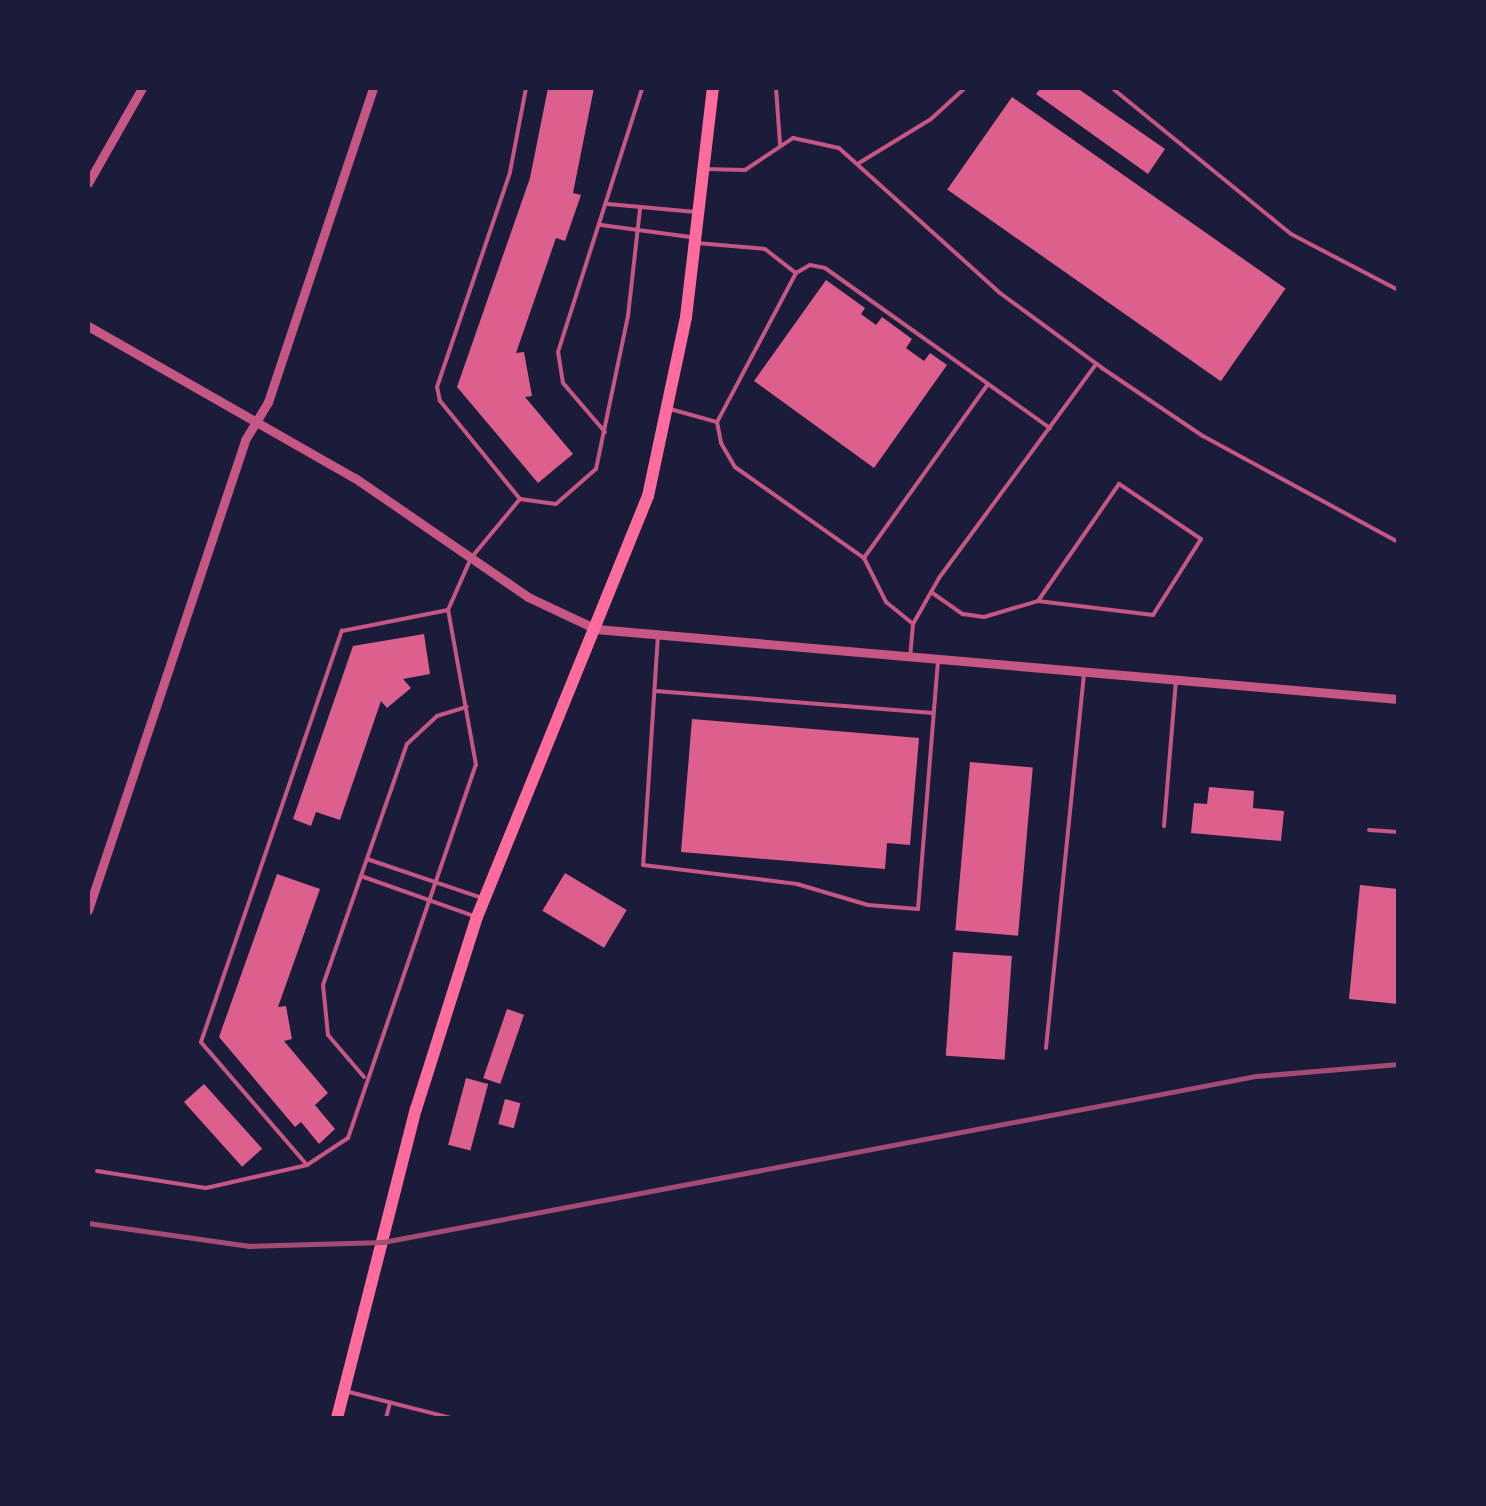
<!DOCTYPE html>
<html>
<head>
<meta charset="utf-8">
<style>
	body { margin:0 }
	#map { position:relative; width:1486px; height:1506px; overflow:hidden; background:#1b1b3a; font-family:Inter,sans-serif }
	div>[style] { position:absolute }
	.building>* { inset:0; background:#dd5f8e; transform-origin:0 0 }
	.service>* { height:4px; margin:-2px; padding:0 2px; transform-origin:2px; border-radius:2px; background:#c65784 }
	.minor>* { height:9px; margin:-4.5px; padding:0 4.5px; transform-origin:4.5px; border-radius:4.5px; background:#c65784 }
	.secondary>* { height:12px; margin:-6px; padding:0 6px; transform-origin:6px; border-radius:6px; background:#ff6b9d }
	.rail>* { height:5px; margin:-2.5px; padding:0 2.5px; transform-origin:2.5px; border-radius:2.5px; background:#a44b75 }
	span { translate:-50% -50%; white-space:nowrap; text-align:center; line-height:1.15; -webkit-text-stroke:8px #1b1b3a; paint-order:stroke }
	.frame { position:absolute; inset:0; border:90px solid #1b1b3a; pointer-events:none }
</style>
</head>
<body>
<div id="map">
	<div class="building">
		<div style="clip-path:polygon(548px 88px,594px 88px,573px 193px,581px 195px,565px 241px,556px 238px,516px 353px,524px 352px,532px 396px,525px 397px,573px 454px,538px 483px,457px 387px,530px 178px)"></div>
		<div style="clip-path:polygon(1041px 88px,1077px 88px,1165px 149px,1148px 174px,1036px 94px)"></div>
		<div style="left:1012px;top:97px;width:334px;height:113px;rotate:35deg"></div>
		<div style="clip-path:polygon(826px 280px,865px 308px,861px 314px,876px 325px,882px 317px,912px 339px,906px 348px,924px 361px,930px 353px,947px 365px,874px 468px,754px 381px)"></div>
		<div style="clip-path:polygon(424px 634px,430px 674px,403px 679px,411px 688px,387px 708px,381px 701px,340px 820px,316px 812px,311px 826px,293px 819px,353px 646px)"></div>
		<div style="clip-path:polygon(692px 719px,919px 738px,910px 845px,887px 843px,885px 869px,681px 852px)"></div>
		<div style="left:970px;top:762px;width:63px;height:169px;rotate:5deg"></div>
		<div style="clip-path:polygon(1209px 787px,1254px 791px,1253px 808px,1284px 811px,1281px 841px,1191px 833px,1194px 803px,1207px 804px)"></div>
		<div style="left:565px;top:873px;width:72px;height:44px;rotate:31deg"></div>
		<div style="clip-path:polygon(277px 874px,320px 889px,278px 1007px,286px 1006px,292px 1039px,284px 1041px,328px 1093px,315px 1105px,335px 1129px,319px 1144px,301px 1122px,295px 1127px,219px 1037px)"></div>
		<div style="clip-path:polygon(1360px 885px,1398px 889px,1398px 1004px,1349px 999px)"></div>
		<div style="left:953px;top:952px;width:59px;height:104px;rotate:4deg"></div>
		<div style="left:507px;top:1009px;width:18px;height:73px;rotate:19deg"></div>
		<div style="left:466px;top:1078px;width:23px;height:69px;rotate:15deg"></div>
		<div style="left:204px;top:1084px;width:87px;height:27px;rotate:48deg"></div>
		<div style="left:505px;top:1099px;width:16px;height:26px;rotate:15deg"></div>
	</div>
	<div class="service">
		<div style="left:776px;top:88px;width:56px;rotate:85.9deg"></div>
		<div style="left:1112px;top:88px;width:231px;rotate:39.2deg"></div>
		<div style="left:1291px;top:234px;width:121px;rotate:27.6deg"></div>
		<div style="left:859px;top:163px;width:84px;rotate:-31.4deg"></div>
		<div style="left:931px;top:119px;width:46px;rotate:-42.4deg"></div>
		<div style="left:705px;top:169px;width:40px;rotate:1.4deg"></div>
		<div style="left:745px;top:170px;width:58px;rotate:-33.7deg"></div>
		<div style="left:793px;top:138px;width:47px;rotate:12.3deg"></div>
		<div style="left:839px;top:148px;width:217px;rotate:42deg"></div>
		<div style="left:1000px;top:293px;width:127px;rotate:36.3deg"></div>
		<div style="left:1102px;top:368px;width:122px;rotate:34deg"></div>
		<div style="left:1203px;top:436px;width:222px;rotate:28.5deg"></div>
		<div style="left:608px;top:204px;width:88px;rotate:5.2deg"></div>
		<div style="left:601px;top:225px;width:90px;rotate:7.7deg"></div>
		<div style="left:697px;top:243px;width:68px;rotate:5deg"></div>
		<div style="left:765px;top:249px;width:39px;rotate:38deg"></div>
		<div style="left:796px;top:273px;width:169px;rotate:117.9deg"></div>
		<div style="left:717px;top:422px;width:21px;rotate:79deg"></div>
		<div style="left:721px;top:443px;width:28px;rotate:60deg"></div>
		<div style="left:735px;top:467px;width:158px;rotate:35.2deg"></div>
		<div style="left:864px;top:558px;width:49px;rotate:63.4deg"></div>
		<div style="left:886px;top:602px;width:35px;rotate:39deg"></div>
		<div style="left:913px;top:624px;width:33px;rotate:95deg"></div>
		<div style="left:796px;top:273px;width:16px;rotate:-30deg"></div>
		<div style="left:810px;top:265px;width:15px;rotate:11deg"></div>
		<div style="left:825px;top:268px;width:200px;rotate:35.4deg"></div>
		<div style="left:988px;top:384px;width:214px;rotate:125.5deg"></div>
		<div style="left:988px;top:384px;width:76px;rotate:35.4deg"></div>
		<div style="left:670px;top:409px;width:49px;rotate:15.5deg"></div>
		<div style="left:605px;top:432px;width:65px;rotate:-130.6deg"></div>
		<div style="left:563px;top:383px;width:31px;rotate:-99deg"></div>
		<div style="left:558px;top:352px;width:277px;rotate:-72.3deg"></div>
		<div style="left:520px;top:499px;width:127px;rotate:-129.2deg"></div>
		<div style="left:440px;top:401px;width:14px;rotate:-102deg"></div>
		<div style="left:437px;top:387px;width:227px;rotate:-71.2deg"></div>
		<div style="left:510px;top:172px;width:86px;rotate:-79.2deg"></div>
		<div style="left:931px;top:592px;width:39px;rotate:35deg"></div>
		<div style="left:963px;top:614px;width:21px;rotate:8deg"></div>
		<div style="left:984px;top:617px;width:56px;rotate:-16.5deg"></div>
		<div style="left:1038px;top:601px;width:116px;rotate:6.9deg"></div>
		<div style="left:1153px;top:615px;width:90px;rotate:-57.7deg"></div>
		<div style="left:1201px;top:539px;width:99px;rotate:-146.1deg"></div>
		<div style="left:1119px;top:484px;width:142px;rotate:124.7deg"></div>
		<div style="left:913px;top:624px;width:53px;rotate:-60.5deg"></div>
		<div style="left:939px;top:578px;width:265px;rotate:-53.7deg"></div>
		<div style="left:658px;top:635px;width:230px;rotate:93.7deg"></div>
		<div style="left:643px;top:865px;width:155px;rotate:7deg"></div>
		<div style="left:797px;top:884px;width:74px;rotate:16.5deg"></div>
		<div style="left:868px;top:905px;width:50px;rotate:4.6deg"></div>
		<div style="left:918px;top:909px;width:249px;rotate:-85.4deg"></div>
		<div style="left:655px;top:691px;width:279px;rotate:4.5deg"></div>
		<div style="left:1164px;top:826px;width:146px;rotate:-85.3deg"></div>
		<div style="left:1369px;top:830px;width:29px;rotate:4deg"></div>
		<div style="left:367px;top:859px;width:118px;rotate:18.7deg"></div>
		<div style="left:361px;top:876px;width:120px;rotate:19.5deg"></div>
		<div style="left:1046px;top:1048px;width:375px;rotate:-84.2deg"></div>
		<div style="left:364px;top:1077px;width:55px;rotate:-130.6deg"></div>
		<div style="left:328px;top:1035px;width:50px;rotate:-95.7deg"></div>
		<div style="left:323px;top:985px;width:255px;rotate:-70.8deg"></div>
		<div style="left:407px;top:744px;width:41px;rotate:-43deg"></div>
		<div style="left:437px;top:716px;width:31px;rotate:-17deg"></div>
		<div style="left:307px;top:1165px;width:162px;rotate:-130.8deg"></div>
		<div style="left:201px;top:1042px;width:435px;rotate:-71.1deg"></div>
		<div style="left:342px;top:631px;width:108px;rotate:-11.2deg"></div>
		<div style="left:97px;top:1171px;width:110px;rotate:8.9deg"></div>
		<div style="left:206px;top:1188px;width:104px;rotate:-12.8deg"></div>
		<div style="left:307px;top:1165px;width:49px;rotate:-33.4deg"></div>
		<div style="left:348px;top:1138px;width:394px;rotate:-71.1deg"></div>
		<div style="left:476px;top:765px;width:158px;rotate:-100.2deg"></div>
		<div style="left:448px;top:610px;width:57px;rotate:-66.1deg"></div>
		<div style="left:471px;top:558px;width:77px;rotate:-50.3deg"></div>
		<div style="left:520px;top:499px;width:36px;rotate:8deg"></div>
		<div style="left:556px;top:504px;width:53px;rotate:-41.2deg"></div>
		<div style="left:596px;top:469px;width:156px;rotate:-78.2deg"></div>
		<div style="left:628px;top:316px;width:108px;rotate:-83.6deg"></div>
		<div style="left:349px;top:1392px;width:105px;rotate:14.3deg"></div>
		<div style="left:386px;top:1418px;width:16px;rotate:-75deg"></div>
	</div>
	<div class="minor">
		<div style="left:88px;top:183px;width:109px;rotate:-60.4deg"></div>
		<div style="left:88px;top:326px;width:307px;rotate:29.7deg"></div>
		<div style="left:355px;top:478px;width:210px;rotate:34.5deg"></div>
		<div style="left:528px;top:597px;width:75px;rotate:25.2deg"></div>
		<div style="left:596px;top:629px;width:805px;rotate:4.99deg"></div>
		<div style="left:88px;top:910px;width:496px;rotate:-71.5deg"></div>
		<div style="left:245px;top:440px;width:44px;rotate:-58.8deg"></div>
		<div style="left:268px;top:402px;width:331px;rotate:-71.5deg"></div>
	</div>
	<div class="secondary">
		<div style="left:337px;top:1418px;width:319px;rotate:-75.7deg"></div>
		<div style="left:416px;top:1109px;width:201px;rotate:-72.4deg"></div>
		<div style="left:477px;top:917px;width:454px;rotate:-67.9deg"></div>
		<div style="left:648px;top:496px;width:183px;rotate:-78deg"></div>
		<div style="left:686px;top:317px;width:231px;rotate:-83.3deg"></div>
	</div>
	<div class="rail">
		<div style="left:88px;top:1223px;width:163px;rotate:8.1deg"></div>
		<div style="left:249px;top:1246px;width:134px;rotate:-1.7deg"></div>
		<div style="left:383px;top:1242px;width:889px;rotate:-10.77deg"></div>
		<div style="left:1256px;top:1076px;width:143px;rotate:-4.8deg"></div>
	</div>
	<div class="frame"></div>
</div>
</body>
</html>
